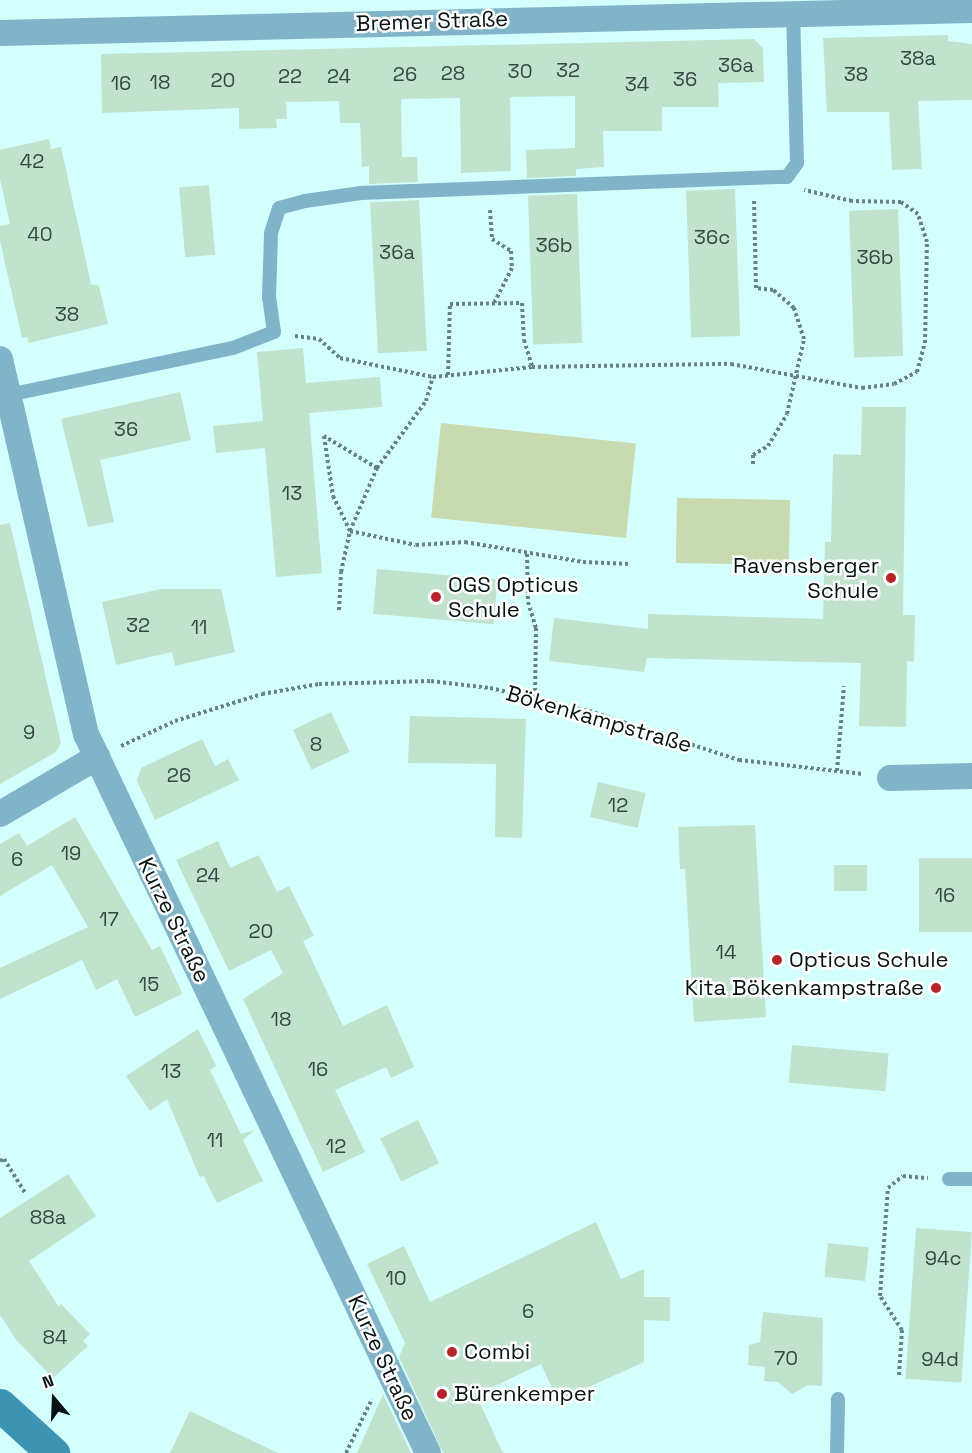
<!DOCTYPE html>
<html>
<head>
<meta charset="utf-8">
<style>
	body { margin:0 }
	#map { position:relative; width:972px; height:1453px; overflow:hidden; background:#d3fffc; font-family:"Space Grotesk",sans-serif }
	div>[style] { position:absolute }
	.green>* { inset:0; background:#c9d9b0; transform-origin:0 0 }
	.building>* { inset:0; background:#c1e3ce; transform-origin:0 0 }
	.path>* { height:4px; margin-top:-2px; transform-origin:0; background:repeating-linear-gradient(90deg,#668381 0 3px,transparent 0 6px) }
	.lane>* { height:14px; margin:-7px; padding:0 7px; transform-origin:7px; border-radius:7px; background:#80b4c9 }
	.street>* { height:26px; margin:-13px; padding:0 13px; transform-origin:13px; border-radius:13px; background:#80b4c9 }
	.secondary>* { height:33px; margin:-16.5px; padding:0 16.5px; transform-origin:16.5px; border-radius:16.5px; background:#3c93b2 }
	.dots>* { width:16px; height:16px; translate:-50% -50%; box-sizing:border-box; border:3px solid #fff; border-radius:50% }
	span { translate:-50% -50%; white-space:nowrap; text-align:center; line-height:1.15; -webkit-text-stroke:5px #fff; paint-order:stroke }
	.number-label { font-size:20px; color:#344842 }
	.number-label span { -webkit-text-stroke-width:0 }
	.street-label { font-size:22px; color:#051413 }
	.poi-label { font-size:22px; color:#051413 }
	.right { translate:-100% -50%; text-align:right }
	.left { translate:0 -50%; text-align:left }
	.north { position:absolute; left:24px; top:1369px; width:60px; height:60px; -webkit-text-stroke:4px #fff; paint-order:stroke; rotate:341deg; font-size:16px; font-weight:700; line-height:24px; text-align:center; color:#051413 }
	.north::after { content:''; display:block; margin:auto; width:21px; height:27px; background:#051413; clip-path:polygon(50% 0,100% 100%,50% 72%,0 100%) }
</style>
</head>
<body>
<div id="map">
	<div class="green">
		<div style="left:441px;top:423px;width:196px;height:95px;rotate:6deg"></div>
		<div style="left:677px;top:498px;width:113px;height:65px;rotate:1deg"></div>
	</div>
	<div class="building">
		<div style="clip-path:polygon(948px 35px,948px 41px,972px 44px,972px 100px,918px 101px,922px 169px,892px 170px,889px 112px,827px 112px,823px 38px)"></div>
		<div style="clip-path:polygon(754px 39px,763px 48px,764px 82px,718px 83px,719px 107px,662px 107px,662px 131px,603px 131px,604px 167px,576px 169px,576px 176px,527px 178px,526px 150px,575px 148px,575px 151px,575px 96px,510px 97px,511px 171px,461px 173px,460px 98px,401px 99px,402px 157px,417px 157px,418px 182px,369px 184px,369px 166px,362px 167px,360px 123px,340px 123px,339px 101px,286px 102px,287px 119px,276px 119px,277px 128px,239px 129px,239px 108px,102px 113px,101px 54px)"></div>
		<div style="clip-path:polygon(49px 139px,51px 149px,61px 147px,91px 284px,99px 286px,108px 324px,29px 343px,27px 337px,22px 338px,0 241px,0 226px,10px 224px,0 179px,0 150px)"></div>
		<div style="left:209px;top:185px;width:70px;height:30px;rotate:85deg"></div>
		<div style="left:735px;top:189px;width:147px;height:49px;rotate:88deg"></div>
		<div style="left:577px;top:194px;width:149px;height:49px;rotate:88deg"></div>
		<div style="left:419px;top:200px;width:151px;height:49px;rotate:87deg"></div>
		<div style="left:898px;top:209px;width:147px;height:49px;rotate:88deg"></div>
		<div style="clip-path:polygon(303px 348px,306px 383px,380px 377px,382px 407px,309px 413px,322px 573px,276px 577px,265px 448px,216px 453px,213px 426px,263px 421px,257px 352px)"></div>
		<div style="clip-path:polygon(180px 392px,191px 440px,100px 460px,114px 522px,88px 527px,61px 419px)"></div>
		<div style="clip-path:polygon(862px 407px,906px 407px,903px 615px,915px 615px,914px 662px,907px 661px,906px 727px,859px 726px,861px 663px,647px 658px,644px 672px,549px 661px,554px 618px,648px 629px,648px 614px,823px 619px,825px 542px,831px 542px,833px 454px,861px 455px)"></div>
		<div style="clip-path:polygon(10px 523px,61px 743px,56px 752px,0 784px,0 525px)"></div>
		<div style="left:377px;top:569px;width:121px;height:45px;rotate:5deg"></div>
		<div style="clip-path:polygon(161px 589px,221px 589px,235px 652px,175px 666px,172px 652px,116px 665px,102px 602px)"></div>
		<div style="left:331px;top:712px;width:44px;height:42px;rotate:65deg"></div>
		<div style="clip-path:polygon(410px 716px,526px 719px,522px 838px,495px 837px,496px 764px,408px 763px)"></div>
		<div style="clip-path:polygon(202px 739px,215px 766px,228px 759px,239px 780px,155px 820px,137px 781px,141px 768px)"></div>
		<div style="left:598px;top:782px;width:49px;height:36px;rotate:13deg"></div>
		<div style="clip-path:polygon(75px 817px,152px 950px,160px 946px,180px 988px,182px 994px,135px 1017px,117px 979px,96px 990px,82px 960px,0 999px,0 968px,88px 927px,52px 865px,0 896px,0 844px,19px 833px,27px 846px)"></div>
		<div style="clip-path:polygon(755px 825px,766px 1017px,694px 1022px,685px 869px,680px 869px,678px 827px)"></div>
		<div style="clip-path:polygon(218px 841px,230px 868px,259px 855px,277px 892px,289px 886px,314px 936px,303px 941px,343px 1026px,387px 1005px,414px 1067px,391px 1078px,386px 1067px,335px 1090px,365px 1152px,323px 1172px,243px 999px,283px 973px,271px 950px,229px 971px,176px 860px)"></div>
		<div style="left:919px;top:858px;width:53px;height:74px"></div>
		<div style="left:834px;top:865px;width:33px;height:26px"></div>
		<div style="clip-path:polygon(198px 1029px,216px 1066px,210px 1070px,241px 1134px,255px 1130px,243px 1140px,263px 1181px,217px 1203px,203px 1175px,200px 1178px,167px 1099px,150px 1111px,126px 1076px)"></div>
		<div style="left:792px;top:1045px;width:97px;height:38px;rotate:5deg"></div>
		<div style="left:418px;top:1120px;width:48px;height:42px;rotate:64deg"></div>
		<div style="clip-path:polygon(68px 1174px,96px 1216px,29px 1261px,59px 1307px,61px 1304px,90px 1334px,83px 1341px,88px 1346px,53px 1378px,17px 1341px,0 1315px,0 1218px)"></div>
		<div style="clip-path:polygon(596px 1222px,621px 1279px,644px 1269px,644px 1297px,670px 1297px,670px 1321px,644px 1320px,644px 1362px,558px 1401px,541px 1364px,476px 1395px,503px 1453px,443px 1453px,399px 1357px,405px 1343px,367px 1264px,404px 1246px,430px 1302px)"></div>
		<div style="left:916px;top:1228px;width:56px;height:151px;rotate:4deg"></div>
		<div style="left:828px;top:1243px;width:41px;height:34px;rotate:6deg"></div>
		<div style="clip-path:polygon(763px 1312px,823px 1318px,822px 1386px,808px 1385px,792px 1394px,778px 1382px,764px 1381px,765px 1367px,748px 1365px,749px 1345px,760px 1342px)"></div>
		<div style="clip-path:polygon(383px 1394px,411px 1453px,357px 1453px)"></div>
		<div style="clip-path:polygon(190px 1411px,278px 1453px,170px 1453px)"></div>
	</div>
	<div class="path">
		<div style="left:490px;top:210px;width:29px;rotate:86deg"></div>
		<div style="left:492px;top:239px;width:22px;rotate:32deg"></div>
		<div style="left:511px;top:251px;width:17px;rotate:87deg"></div>
		<div style="left:512px;top:268px;width:39px;rotate:117deg"></div>
		<div style="left:295px;top:336px;width:24px;rotate:7deg"></div>
		<div style="left:319px;top:339px;width:28px;rotate:42deg"></div>
		<div style="left:340px;top:358px;width:95px;rotate:11.5deg"></div>
		<div style="left:448px;top:375px;width:71px;rotate:-88.4deg"></div>
		<div style="left:450px;top:304px;width:72px;rotate:-0.8deg"></div>
		<div style="left:522px;top:303px;width:37px;rotate:87deg"></div>
		<div style="left:524px;top:340px;width:28px;rotate:73deg"></div>
		<div style="left:753px;top:464px;width:9px;rotate:-90deg"></div>
		<div style="left:753px;top:455px;width:17px;rotate:-31deg"></div>
		<div style="left:768px;top:446px;width:37px;rotate:-59deg"></div>
		<div style="left:787px;top:414px;width:77px;rotate:-77.2deg"></div>
		<div style="left:804px;top:339px;width:33px;rotate:-108deg"></div>
		<div style="left:794px;top:308px;width:28px;rotate:-139deg"></div>
		<div style="left:773px;top:290px;width:17px;rotate:-173deg"></div>
		<div style="left:756px;top:288px;width:89px;rotate:-91.3deg"></div>
		<div style="left:377px;top:468px;width:62px;rotate:-148.9deg"></div>
		<div style="left:324px;top:436px;width:61px;rotate:81.5deg"></div>
		<div style="left:333px;top:496px;width:39px;rotate:64deg"></div>
		<div style="left:350px;top:531px;width:67px;rotate:12deg"></div>
		<div style="left:416px;top:545px;width:49px;rotate:-3.5deg"></div>
		<div style="left:465px;top:542px;width:120px;rotate:9.6deg"></div>
		<div style="left:583px;top:562px;width:47px;rotate:2.4deg"></div>
		<div style="left:527px;top:554px;width:48px;rotate:88.8deg"></div>
		<div style="left:528px;top:602px;width:27px;rotate:73deg"></div>
		<div style="left:536px;top:628px;width:70px;rotate:90.8deg"></div>
		<div style="left:339px;top:610px;width:38px;rotate:-87deg"></div>
		<div style="left:341px;top:572px;width:42px;rotate:-77.6deg"></div>
		<div style="left:350px;top:531px;width:69px;rotate:-66.8deg"></div>
		<div style="left:377px;top:468px;width:83px;rotate:-53.8deg"></div>
		<div style="left:426px;top:401px;width:25px;rotate:-74deg"></div>
		<div style="left:433px;top:377px;width:100px;rotate:-5.8deg"></div>
		<div style="left:532px;top:367px;width:199px;rotate:-0.9deg"></div>
		<div style="left:731px;top:364px;width:133px;rotate:10.4deg"></div>
		<div style="left:862px;top:388px;width:32px;rotate:-7deg"></div>
		<div style="left:894px;top:384px;width:26px;rotate:-28deg"></div>
		<div style="left:917px;top:372px;width:30px;rotate:-75deg"></div>
		<div style="left:925px;top:343px;width:101px;rotate:-88.9deg"></div>
		<div style="left:927px;top:242px;width:29px;rotate:-108deg"></div>
		<div style="left:918px;top:214px;width:21px;rotate:-145deg"></div>
		<div style="left:901px;top:202px;width:49px;rotate:-178.8deg"></div>
		<div style="left:852px;top:201px;width:49px;rotate:-167.1deg"></div>
		<div style="left:121px;top:746px;width:60px;rotate:-24.8deg"></div>
		<div style="left:175px;top:721px;width:91px;rotate:-17.2deg"></div>
		<div style="left:262px;top:694px;width:58px;rotate:-10deg"></div>
		<div style="left:319px;top:684px;width:112px;rotate:-1.5deg"></div>
		<div style="left:431px;top:681px;width:59px;rotate:6.8deg"></div>
		<div style="left:490px;top:688px;width:102px;rotate:13.1deg"></div>
		<div style="left:589px;top:711px;width:158px;rotate:18.1deg"></div>
		<div style="left:739px;top:760px;width:125px;rotate:6.4deg"></div>
		<div style="left:837px;top:771px;width:85px;rotate:-85.3deg"></div>
		<div style="left:0;top:1161px;width:4px;rotate:-27deg"></div>
		<div style="left:4px;top:1159px;width:39px;rotate:58deg"></div>
		<div style="left:899px;top:1375px;width:45px;rotate:-86.2deg"></div>
		<div style="left:902px;top:1330px;width:40px;rotate:-122.9deg"></div>
		<div style="left:880px;top:1296px;width:108px;rotate:-85.8deg"></div>
		<div style="left:888px;top:1188px;width:19px;rotate:-39deg"></div>
		<div style="left:903px;top:1176px;width:25px;rotate:5deg"></div>
		<div style="left:346px;top:1453px;width:60px;rotate:-64.3deg"></div>
	</div>
	<div class="lane">
		<div style="left:8px;top:395px;width:230px;rotate:-11.8deg"></div>
		<div style="left:233px;top:348px;width:44px;rotate:-21.3deg"></div>
		<div style="left:274px;top:332px;width:34px;rotate:-98deg"></div>
		<div style="left:269px;top:298px;width:65px;rotate:-88.2deg"></div>
		<div style="left:271px;top:233px;width:26px;rotate:-72deg"></div>
		<div style="left:279px;top:208px;width:27px;rotate:-15deg"></div>
		<div style="left:305px;top:201px;width:57px;rotate:-8.1deg"></div>
		<div style="left:361px;top:193px;width:426px;rotate:-2.2deg"></div>
		<div style="left:787px;top:177px;width:17px;rotate:-54deg"></div>
		<div style="left:797px;top:163px;width:150px;rotate:-91.5deg"></div>
		<div style="left:949px;top:1179px;width:23px"></div>
		<div style="left:837px;top:1453px;width:54px;rotate:-88.9deg"></div>
	</div>
	<div class="street">
		<div style="left:0;top:33px;width:972px;rotate:-1.36deg"></div>
		<div style="left:0;top:359px;width:385px;rotate:77.1deg"></div>
		<div style="left:86px;top:734px;width:796px;rotate:64.56deg"></div>
		<div style="left:890px;top:778px;width:82px;rotate:-1.4deg"></div>
		<div style="left:0;top:814px;width:113px;rotate:-30.4deg"></div>
	</div>
	<div class="secondary">
		<div style="left:0;top:1405px;width:72px;rotate:42.2deg"></div>
	</div>
	<div class="dots">
		<div style="left:891px;top:578px;background:#b5242a"></div>
		<div style="left:436px;top:597px;background:#b5242a"></div>
		<div style="left:777px;top:960px;background:#b5242a"></div>
		<div style="left:936px;top:988px;background:#b5242a"></div>
		<div style="left:452px;top:1352px;background:#b5242a"></div>
		<div style="left:442px;top:1394px;background:#b5242a"></div>
	</div>
	<div class="number-label">
		<span style="left:918px;top:58px">38a</span>
		<span style="left:736px;top:65px">36a</span>
		<span style="left:568px;top:70px">32</span>
		<span style="left:520px;top:71px">30</span>
		<span style="left:453px;top:73px">28</span>
		<span style="left:405px;top:74px">26</span>
		<span style="left:856px;top:74px">38</span>
		<span style="left:290px;top:76px">22</span>
		<span style="left:339px;top:76px">24</span>
		<span style="left:685px;top:79px">36</span>
		<span style="left:223px;top:80px">20</span>
		<span style="left:160px;top:82px">18</span>
		<span style="left:121px;top:83px">16</span>
		<span style="left:637px;top:84px">34</span>
		<span style="left:32px;top:161px">42</span>
		<span style="left:40px;top:234px">40</span>
		<span style="left:712px;top:237px">36c</span>
		<span style="left:554px;top:245px">36b</span>
		<span style="left:397px;top:252px">36a</span>
		<span style="left:875px;top:257px">36b</span>
		<span style="left:67px;top:314px">38</span>
		<span style="left:126px;top:429px">36</span>
		<span style="left:292px;top:493px">13</span>
		<span style="left:138px;top:625px">32</span>
		<span style="left:199px;top:627px">11</span>
		<span style="left:29px;top:732px">9</span>
		<span style="left:316px;top:744px">8</span>
		<span style="left:179px;top:775px">26</span>
		<span style="left:618px;top:805px">12</span>
		<span style="left:71px;top:853px">19</span>
		<span style="left:17px;top:859px">6</span>
		<span style="left:208px;top:875px">24</span>
		<span style="left:945px;top:895px">16</span>
		<span style="left:109px;top:919px">17</span>
		<span style="left:261px;top:931px">20</span>
		<span style="left:726px;top:952px">14</span>
		<span style="left:149px;top:984px">15</span>
		<span style="left:281px;top:1019px">18</span>
		<span style="left:318px;top:1069px">16</span>
		<span style="left:171px;top:1071px">13</span>
		<span style="left:215px;top:1140px">11</span>
		<span style="left:336px;top:1146px">12</span>
		<span style="left:48px;top:1217px">88a</span>
		<span style="left:943px;top:1258px">94c</span>
		<span style="left:396px;top:1278px">10</span>
		<span style="left:528px;top:1311px">6</span>
		<span style="left:55px;top:1337px">84</span>
		<span style="left:786px;top:1358px">70</span>
		<span style="left:940px;top:1359px">94d</span>
	</div>
	<div class="street-label">
		<span style="left:432px;top:21px;rotate:-2deg">Bremer Straße</span>
		<span style="left:599px;top:719px;rotate:16deg">Bökenkampstraße</span>
		<span style="left:174px;top:920px;rotate:64deg">Kurze Straße</span>
		<span style="left:383px;top:1358px;rotate:65deg">Kurze Straße</span>
	</div>
	<div class="poi-label">
		<span class="right" style="left:879px;top:578px">Ravensberger<br>Schule</span>
		<span class="left" style="left:448px;top:597px">OGS Opticus<br>Schule</span>
		<span class="left" style="left:789px;top:960px">Opticus Schule</span>
		<span class="right" style="left:924px;top:988px">Kita Bökenkampstraße</span>
		<span class="left" style="left:464px;top:1352px">Combi</span>
		<span class="left" style="left:454px;top:1394px">Bürenkemper</span>
	</div>
	<div class="north">N</div>
</div>
</body>
</html>
